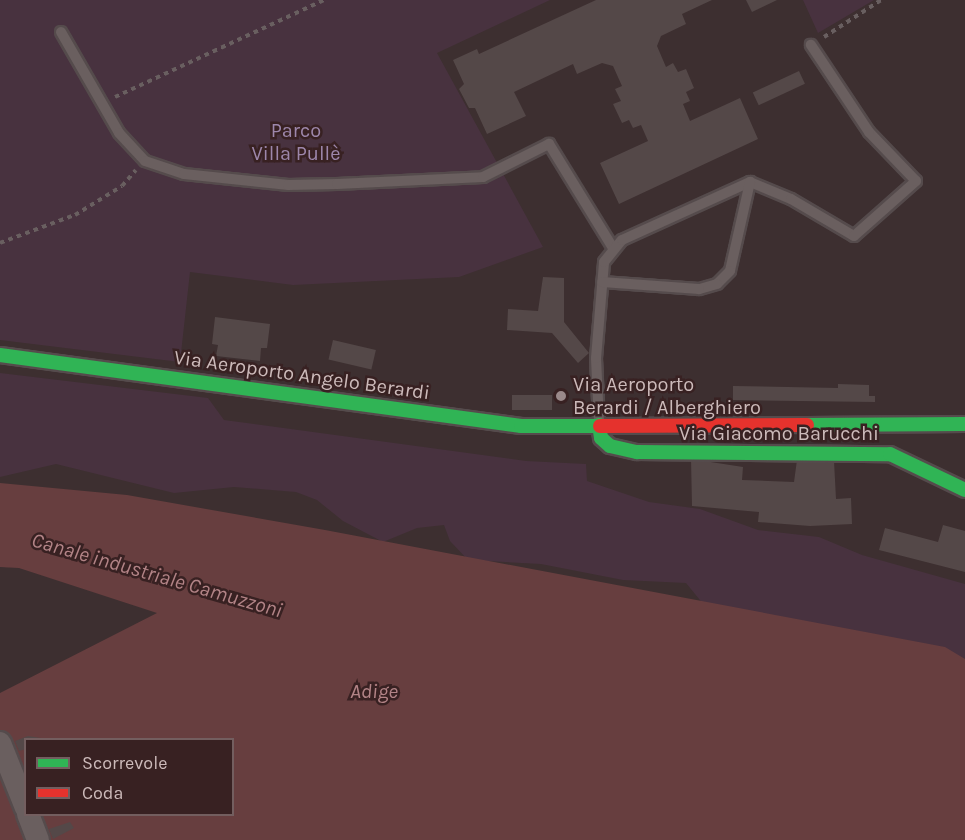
<!DOCTYPE html>
<html>
<head>
<meta charset="utf-8">
<style>
	body { margin:0 }
	#map { position:relative; width:965px; height:840px; overflow:hidden; background:#3d2f30; font-family:Karla,sans-serif }
	div>[style] { position:absolute }
	.green>* { inset:0; background:#48323f }
	.water>* { inset:0; background:#673e3f }
	.building>* { inset:0; background:#544848; transform-origin:0 0 }
	.path>* { height:4px; margin-top:-2px; transform-origin:0; background:repeating-linear-gradient(90deg,#695f60 0 4.5px,transparent 0 9px) }
	.roads { filter:drop-shadow(2px 0 #554b4c) drop-shadow(-2px 0 #554b4c) drop-shadow(0 2px #554b4c) drop-shadow(0 -2px #554b4c) }
	.lane>* { height:10px; margin:-5px; padding:0 5px; transform-origin:5px; border-radius:5px; background:#6a5f5f }
	.street>* { height:22px; margin:-11px; padding:0 11px; transform-origin:11px; border-radius:11px; background:#6a5f5f }
	.fast>* { height:14px; margin:-7px; padding:0 7px; transform-origin:7px; border-radius:7px; background:#30b455 }
	.jam>* { height:14px; margin:-7px; padding:0 7px; transform-origin:7px; border-radius:7px; background:#e5322d }
	.dots>* { width:16px; height:16px; translate:-50% -50%; box-sizing:border-box; border:3px solid #382122; border-radius:50% }
	span { translate:-50% -50%; white-space:nowrap; text-align:center; line-height:1.15; -webkit-text-stroke:5px #382122; paint-order:stroke }
	.park-label { font-size:20px; color:#9d87ab }
	.street-label { font-size:20px; color:#ccbaba }
	.poi-label { font-size:20px; color:#ccbaba }
	.left { translate:0 -50%; text-align:left }
	.water-label { font-size:21px; color:#b28386; font-style:italic }
	.legend { position:absolute; left:24px; top:738px; width:210px; height:78px; box-sizing:border-box; background:#382122; border:2px solid #735e5f; margin:0; padding:8px 10px; list-style:none; font-size:18px; color:#ccbaba }
	.legend li { display:flex; align-items:center; gap:12px; height:30px }
	.legend b { width:30px; border:2px solid #735e5f }
</style>
</head>
<body>
<div id="map">
	<div class="green">
		<div style="clip-path:polygon(0 0,550px 0,437px 53px,543px 247px,459px 277px,293px 285px,190px 272px,180px 362px,0 340px)"></div>
		<div style="clip-path:polygon(803px 0,874px 0,818px 33px)"></div>
		<div style="clip-path:polygon(0 373px,208px 398px,224px 420px,526px 461px,586px 464px,587px 481px,649px 502px,700px 509px,758px 530px,819px 537px,862px 555px,965px 584px,965px 690px,713px 616px,686px 583px,623px 580px,541px 564px,468px 560px,450px 541px,444px 525px,417px 528px,383px 542px,343px 521px,317px 500px,296px 492px,234px 487px,174px 493px,56px 464px,0 477px)"></div>
	</div>
	<div class="water">
		<div style="clip-path:polygon(evenodd,0 483px,127px 495px,325px 530px,945px 647px,965px 659px,965px 840px,0 840px,0 693px,157px 613px,19px 568px,0 567px,0 483px,26px 740px,232px 740px,232px 814px,26px 814px,26px 740px)"></div>
	</div>
	<div class="building">
		<div style="clip-path:polygon(596px 0,712px 0,682px 14px,686px 24px,661px 36px,657px 46px,666px 67px,673px 63px,678px 72px,686px 69px,694px 88px,686px 92px,690px 101px,683px 104px,690px 121px,740px 98px,758px 139px,619px 204px,600px 163px,648px 141px,641px 125px,633px 128px,629px 120px,622px 123px,613px 104px,621px 101px,615px 89px,622px 86px,613px 66px,602px 63px,577px 74px,573px 64px,514px 92px,526px 116px,487px 134px,475px 108px,469px 108px,459px 89px,464px 84px,453px 60px,477px 49px,479px 54px)"></div>
		<div style="clip-path:polygon(746px 0,777px 0,752px 12px)"></div>
		<div style="left:799px;top:71px;width:14px;height:51px;rotate:65deg"></div>
		<div style="clip-path:polygon(543px 277px,564px 278px,564px 322px,589px 353px,578px 363px,552px 333px,507px 330px,508px 309px,538px 311px)"></div>
		<div style="clip-path:polygon(215px 317px,270px 324px,267px 348px,261px 348px,260px 361px,216px 356px,218px 345px,212px 344px)"></div>
		<div style="left:333px;top:340px;width:44px;height:20px;rotate:13deg"></div>
		<div style="clip-path:polygon(838px 384px,869px 385px,869px 396px,875px 396px,875px 402px,733px 400px,733px 386px,838px 388px)"></div>
		<div style="left:512px;top:395px;width:40px;height:15px"></div>
		<div style="clip-path:polygon(691px 459px,743px 467px,742px 480px,794px 482px,797px 460px,834px 461px,836px 499px,851px 498px,852px 524px,810px 526px,758px 522px,759px 512px,692px 506px)"></div>
		<div style="clip-path:polygon(943px 525px,965px 531px,965px 572px,879px 550px,885px 528px,938px 542px)"></div>
		<div style="clip-path:polygon(28px 736px,41px 738px,26px 740px,26px 749px,19px 751px,15px 741px)"></div>
		<div style="clip-path:polygon(70px 822px,74px 828px,53px 839px,49px 829px)"></div>
	</div>
	<div class="path">
		<div style="left:824px;top:37px;width:68px;rotate:-33deg"></div>
		<div style="left:115px;top:97px;width:230px;rotate:-24.9deg"></div>
		<div style="left:0;top:243px;width:80px;rotate:-20.5deg"></div>
		<div style="left:75px;top:215px;width:55px;rotate:-31.7deg"></div>
		<div style="left:122px;top:186px;width:21px;rotate:-49deg"></div>
	</div>
	<div class="roads">
		<div class="lane">
			<div style="left:61px;top:32px;width:116px;rotate:60.1deg"></div>
			<div style="left:119px;top:133px;width:38px;rotate:47deg"></div>
			<div style="left:145px;top:161px;width:41px;rotate:18.4deg"></div>
			<div style="left:184px;top:174px;width:105px;rotate:6deg"></div>
			<div style="left:288px;top:185px;width:49px;rotate:-1.2deg"></div>
			<div style="left:337px;top:184px;width:146px;rotate:-2.7deg"></div>
			<div style="left:483px;top:177px;width:74px;rotate:-26.6deg"></div>
			<div style="left:549px;top:144px;width:122px;rotate:58.4deg"></div>
			<div style="left:750px;top:182px;width:44px;rotate:22.5deg"></div>
			<div style="left:791px;top:199px;width:73px;rotate:30.4deg"></div>
			<div style="left:854px;top:236px;width:83px;rotate:-41.6deg"></div>
			<div style="left:916px;top:181px;width:68px;rotate:-133.8deg"></div>
			<div style="left:869px;top:132px;width:105px;rotate:-123.7deg"></div>
			<div style="left:599px;top:422px;width:64px;rotate:-92.7deg"></div>
			<div style="left:596px;top:358px;width:96px;rotate:-85.2deg"></div>
			<div style="left:604px;top:262px;width:28px;rotate:-51deg"></div>
			<div style="left:622px;top:240px;width:141px;rotate:-24.4deg"></div>
			<div style="left:750px;top:182px;width:91px;rotate:102.7deg"></div>
			<div style="left:730px;top:271px;width:18px;rotate:135deg"></div>
			<div style="left:717px;top:284px;width:19px;rotate:164deg"></div>
			<div style="left:699px;top:289px;width:97px;rotate:-175.9deg"></div>
		</div>
		<div class="street">
			<div style="left:0;top:743px;width:70px;rotate:68.2deg"></div>
			<div style="left:28px;top:814px;width:28px;rotate:69deg"></div>
		</div>
		<div class="fast">
			<div style="left:0;top:355px;width:526px;rotate:7.76deg"></div>
			<div style="left:521px;top:426px;width:79px"></div>
			<div style="left:599px;top:425px;width:13px;rotate:81deg"></div>
			<div style="left:601px;top:438px;width:12px;rotate:42deg"></div>
			<div style="left:610px;top:446px;width:28px;rotate:13deg"></div>
			<div style="left:637px;top:452px;width:253px;rotate:0.5deg"></div>
			<div style="left:890px;top:454px;width:83px;rotate:25.6deg"></div>
			<div style="left:807px;top:425px;width:158px;rotate:-0.4deg"></div>
		</div>
		<div class="jam">
			<div style="left:600px;top:426px;width:207px;rotate:-0.3deg"></div>
		</div>
	</div>
	<div class="dots">
		<div style="left:561px;top:396px;background:#9a898a"></div>
	</div>
	<div class="park-label">
		<span style="left:296px;top:142px">Parco<br>Villa Pullè</span>
	</div>
	<div class="street-label">
		<span style="left:302px;top:375px;rotate:8deg">Via Aeroporto Angelo Berardi</span>
		<span style="left:779px;top:433px">Via Giacomo Barucchi</span>
	</div>
	<div class="poi-label">
		<span class="left" style="left:573px;top:396px">Via Aeroporto<br>Berardi / Alberghiero</span>
	</div>
	<div class="water-label">
		<span style="left:157px;top:575px;rotate:16deg">Canale industriale Camuzzoni</span>
		<span style="left:374px;top:691px">Adige</span>
	</div>
	<ul class="legend">
	<li><b style="height:8px;background:#30b455"></b>Scorrevole</li>
	<li><b style="height:8px;background:#e5322d"></b>Coda</li>
	</ul>
</div>
</body>
</html>
